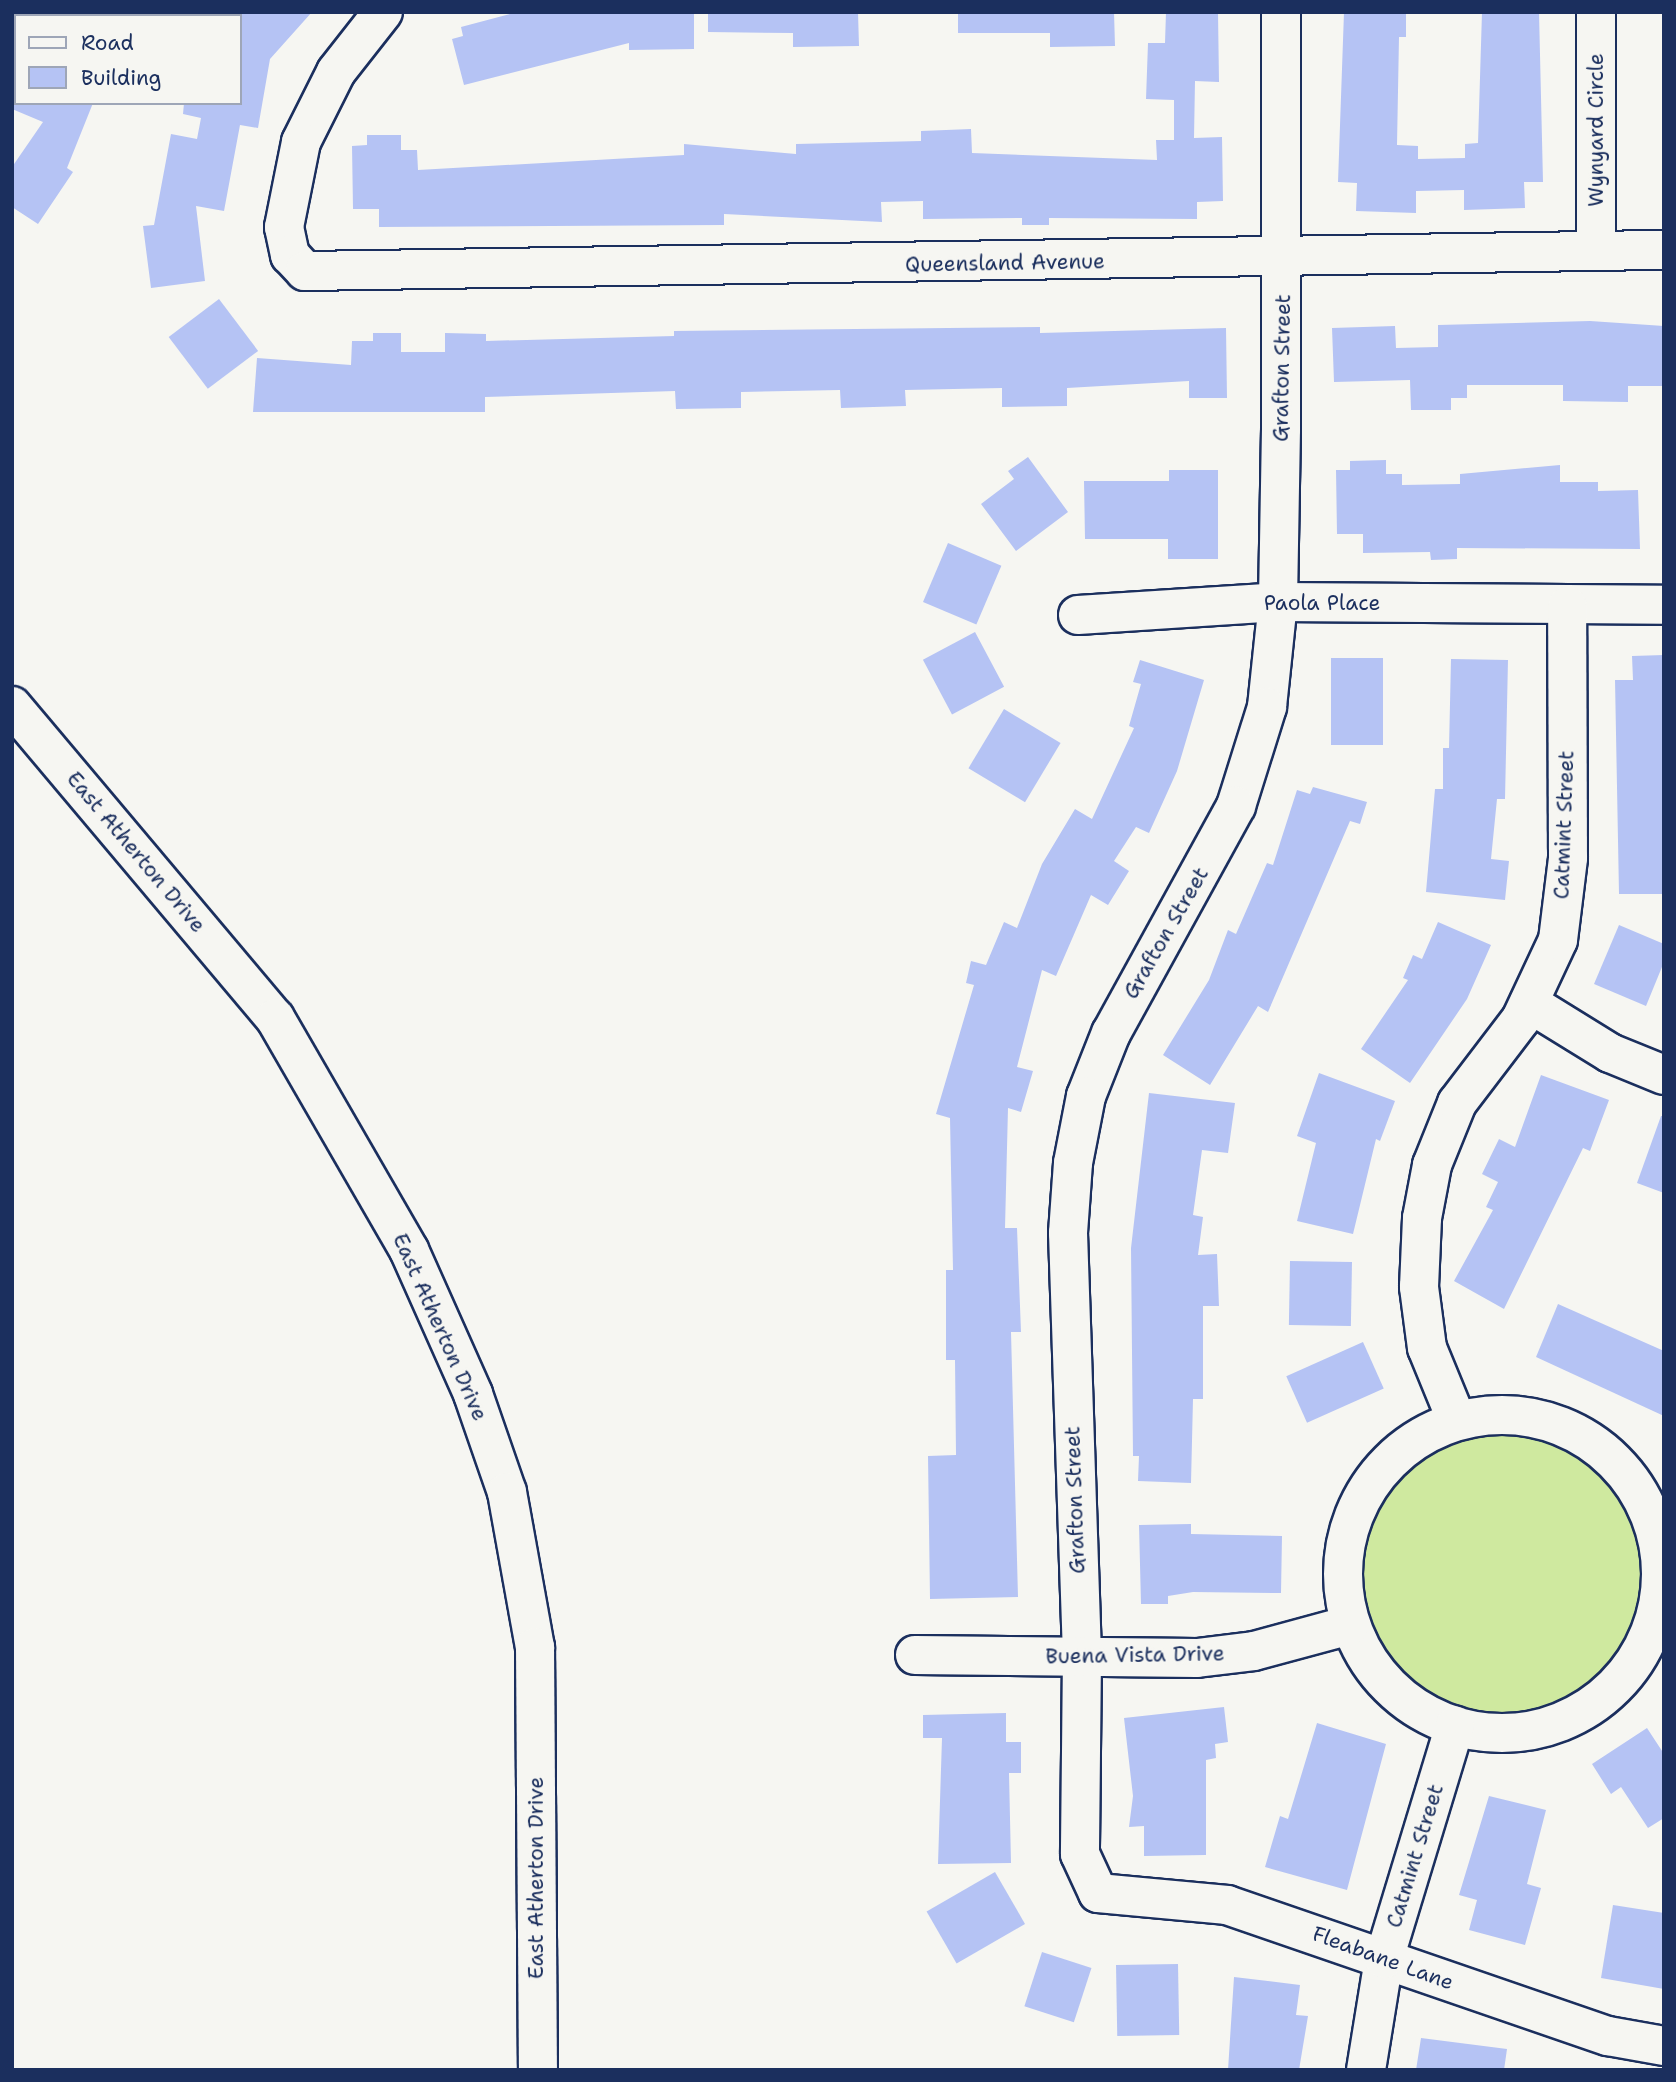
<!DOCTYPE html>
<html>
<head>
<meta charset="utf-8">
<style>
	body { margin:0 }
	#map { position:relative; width:1676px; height:2082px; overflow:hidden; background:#f6f6f2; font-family:"Shantell Sans",sans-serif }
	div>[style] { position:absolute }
	.green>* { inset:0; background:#cfe99f }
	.round { border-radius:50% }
	.building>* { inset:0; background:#b5c3f4; transform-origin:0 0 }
	.roads { filter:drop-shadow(2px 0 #1b2f5e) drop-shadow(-2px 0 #1b2f5e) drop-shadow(0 2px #1b2f5e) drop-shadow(0 -2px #1b2f5e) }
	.minor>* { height:38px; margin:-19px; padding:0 19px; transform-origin:19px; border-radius:19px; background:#f6f6f2 }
	.minor>.ring { margin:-19px; padding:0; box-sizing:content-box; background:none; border:38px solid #f6f6f2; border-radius:50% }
	span { translate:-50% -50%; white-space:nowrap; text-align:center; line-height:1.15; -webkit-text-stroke:5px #f6f6f2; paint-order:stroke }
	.street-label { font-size:21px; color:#1b2f5e }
	.frame { position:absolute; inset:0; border:14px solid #1b2f5e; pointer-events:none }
	.legend { position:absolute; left:14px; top:14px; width:228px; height:91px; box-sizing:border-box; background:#f6f6f2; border:2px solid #9ea6b7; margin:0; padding:9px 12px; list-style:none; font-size:21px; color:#1b2f5e }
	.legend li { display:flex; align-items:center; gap:14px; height:35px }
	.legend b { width:35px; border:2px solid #9ea6b7 }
</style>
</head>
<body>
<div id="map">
	<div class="green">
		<div class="round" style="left:1356px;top:1427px;width:290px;height:290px"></div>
	</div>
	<div class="building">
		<div style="clip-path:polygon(240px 12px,312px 12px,270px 59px,258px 128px,240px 125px,224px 211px,196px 206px,205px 281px,151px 288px,143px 226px,154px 225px,171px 134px,197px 139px,201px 118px,183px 114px,184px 103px,240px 103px)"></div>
		<div style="clip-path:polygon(517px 12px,694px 12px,694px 49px,629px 50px,629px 43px,464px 85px,452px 39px,463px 36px,461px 27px)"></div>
		<div style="clip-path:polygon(708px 12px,858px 12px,859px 46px,793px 47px,793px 33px,708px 32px)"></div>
		<div style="clip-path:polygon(958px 12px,1114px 12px,1115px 46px,1050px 47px,1050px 33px,958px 33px)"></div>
		<div style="clip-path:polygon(1166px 12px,1218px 12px,1219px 82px,1195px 81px,1194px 138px,1222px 137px,1223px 201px,1197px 202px,1197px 219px,1049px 218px,1049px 225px,1022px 225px,1022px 218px,923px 219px,923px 201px,881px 202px,882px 222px,724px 214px,724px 225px,379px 227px,379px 209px,353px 209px,352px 146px,367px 145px,367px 135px,401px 135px,401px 150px,417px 150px,418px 170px,684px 155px,684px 144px,796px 154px,796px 144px,921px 141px,921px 131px,971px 129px,972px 153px,1157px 160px,1156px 140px,1174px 140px,1174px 100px,1146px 99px,1148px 43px,1165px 43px)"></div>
		<div style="clip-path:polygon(1344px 12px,1406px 12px,1406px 37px,1399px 37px,1397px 145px,1418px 146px,1418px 159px,1465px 158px,1465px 144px,1478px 143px,1482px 12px,1539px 12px,1543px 182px,1524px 182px,1525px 208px,1464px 210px,1464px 190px,1416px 191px,1416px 213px,1356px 211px,1357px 183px,1338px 182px)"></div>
		<div style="clip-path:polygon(12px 103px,93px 103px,67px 168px,73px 172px,38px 224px,12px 207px,12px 167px,43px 122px,12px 109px)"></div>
		<div style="left:219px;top:299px;width:65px;height:63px;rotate:53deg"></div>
		<div style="clip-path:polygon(1590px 321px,1664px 326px,1664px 386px,1628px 386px,1628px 402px,1563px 401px,1563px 385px,1467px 385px,1467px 398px,1451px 398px,1451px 410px,1411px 410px,1410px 380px,1334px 382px,1332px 328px,1395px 326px,1396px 348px,1438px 347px,1438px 325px)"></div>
		<div style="clip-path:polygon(1040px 327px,1040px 333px,1226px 328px,1227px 398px,1189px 398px,1189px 381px,1067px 388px,1067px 406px,1002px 407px,1002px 388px,905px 390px,906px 406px,841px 408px,840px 390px,741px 392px,741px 408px,676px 409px,675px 391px,485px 397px,485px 412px,253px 412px,257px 358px,351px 365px,352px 341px,373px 341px,373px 333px,401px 333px,401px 352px,445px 352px,445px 333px,486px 334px,486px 341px,674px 336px,674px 331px)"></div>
		<div style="clip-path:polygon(1028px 457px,1068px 512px,1016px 551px,981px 504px,1014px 479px,1008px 471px)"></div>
		<div style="clip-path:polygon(1386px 460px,1386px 474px,1402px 474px,1402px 485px,1460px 484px,1460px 474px,1560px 465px,1560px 482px,1598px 482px,1598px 491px,1638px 490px,1640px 549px,1457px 548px,1457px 559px,1431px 560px,1430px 552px,1363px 553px,1363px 534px,1337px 534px,1336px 470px,1350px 470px,1350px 461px)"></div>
		<div style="clip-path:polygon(1169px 470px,1218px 470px,1218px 559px,1168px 559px,1168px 539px,1085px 539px,1084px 481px,1169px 481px)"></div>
		<div style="left:948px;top:543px;width:58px;height:64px;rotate:23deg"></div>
		<div style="left:975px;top:632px;width:62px;height:59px;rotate:62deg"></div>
		<div style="clip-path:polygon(1664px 655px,1664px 894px,1619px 894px,1615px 680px,1633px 680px,1632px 656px)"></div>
		<div style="left:1383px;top:658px;width:87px;height:52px;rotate:90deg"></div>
		<div style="clip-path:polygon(1451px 659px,1508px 660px,1505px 799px,1497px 799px,1491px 859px,1509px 861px,1505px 900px,1426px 892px,1435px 789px,1443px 789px,1443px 748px,1449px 748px)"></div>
		<div style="clip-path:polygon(1140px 660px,1204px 680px,1177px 771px,1149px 833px,1136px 827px,1114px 861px,1129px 871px,1108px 905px,1091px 895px,1056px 976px,1042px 970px,1017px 1067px,1033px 1071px,1021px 1112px,1008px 1108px,1005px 1228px,1017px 1228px,1021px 1332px,1011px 1332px,1018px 1597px,930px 1599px,928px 1456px,956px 1455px,955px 1360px,946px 1360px,946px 1270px,953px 1270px,950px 1118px,936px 1114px,974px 985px,966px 983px,971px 961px,986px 965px,1004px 922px,1017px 928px,1042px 864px,1075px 809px,1092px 819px,1134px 728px,1129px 726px,1141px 684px,1133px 682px)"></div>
		<div style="left:1004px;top:709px;width:66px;height:69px;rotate:31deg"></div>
		<div style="clip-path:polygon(1313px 787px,1367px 802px,1360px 824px,1350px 821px,1268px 1012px,1258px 1006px,1210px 1085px,1163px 1055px,1209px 980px,1228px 930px,1236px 934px,1267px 863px,1273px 865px,1297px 790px,1310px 794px)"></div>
		<div style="clip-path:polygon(1438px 922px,1491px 945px,1467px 999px,1410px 1083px,1361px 1049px,1408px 980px,1403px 978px,1413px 955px,1422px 959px)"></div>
		<div style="clip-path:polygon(1619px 925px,1664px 944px,1664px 962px,1646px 1006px,1594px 984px)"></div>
		<div style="clip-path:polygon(1319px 1073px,1395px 1101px,1380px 1141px,1376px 1139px,1353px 1234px,1297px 1221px,1316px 1143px,1297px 1136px)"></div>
		<div style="clip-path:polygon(1541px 1075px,1609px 1100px,1590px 1151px,1583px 1148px,1504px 1309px,1454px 1281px,1493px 1210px,1486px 1207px,1498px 1182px,1482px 1174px,1499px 1139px,1515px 1147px)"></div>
		<div style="clip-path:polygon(1149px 1093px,1235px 1103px,1228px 1153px,1202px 1150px,1193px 1215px,1203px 1217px,1198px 1255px,1217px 1254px,1219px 1306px,1203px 1306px,1203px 1399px,1193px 1399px,1191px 1483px,1138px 1481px,1139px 1456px,1133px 1456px,1131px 1248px)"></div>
		<div style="clip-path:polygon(1661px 1116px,1664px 1116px,1664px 1193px,1637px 1183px)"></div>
		<div style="left:1290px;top:1261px;width:62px;height:64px;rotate:1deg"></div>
		<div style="clip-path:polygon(1558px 1304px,1664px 1351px,1664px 1416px,1536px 1357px)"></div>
		<div style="left:1363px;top:1342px;width:51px;height:84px;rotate:66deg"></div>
		<div style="clip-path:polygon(1191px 1524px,1191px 1534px,1282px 1536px,1281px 1593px,1193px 1592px,1168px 1596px,1168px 1604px,1141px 1604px,1139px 1525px)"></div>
		<div style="clip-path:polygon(1224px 1707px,1228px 1742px,1215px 1744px,1216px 1758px,1206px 1760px,1206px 1855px,1144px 1856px,1144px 1826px,1129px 1827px,1133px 1796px,1124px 1718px)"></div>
		<div style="clip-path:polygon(1006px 1713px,1006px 1742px,1021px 1742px,1021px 1773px,1009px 1773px,1011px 1863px,938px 1864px,942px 1738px,923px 1738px,923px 1715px)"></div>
		<div style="clip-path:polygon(1317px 1723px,1386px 1744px,1347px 1890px,1265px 1867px,1280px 1816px,1288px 1819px)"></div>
		<div style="clip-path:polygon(1647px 1728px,1664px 1754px,1664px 1818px,1648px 1828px,1621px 1787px,1611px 1794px,1592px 1764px)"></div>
		<div style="clip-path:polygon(1489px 1796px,1546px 1810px,1527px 1884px,1541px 1888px,1525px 1945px,1469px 1930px,1477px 1900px,1459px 1895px)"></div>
		<div style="left:995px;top:1872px;width:60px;height:79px;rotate:60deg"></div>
		<div style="clip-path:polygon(1613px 1905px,1664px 1913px,1664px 1989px,1601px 1978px)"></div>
		<div style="left:1042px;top:1952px;width:52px;height:57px;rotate:18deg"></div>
		<div style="left:1178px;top:1964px;width:71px;height:62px;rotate:89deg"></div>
		<div style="clip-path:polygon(1234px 1977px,1300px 1985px,1296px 2015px,1308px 2016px,1299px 2070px,1228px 2070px)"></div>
		<div style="clip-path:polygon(1421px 2038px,1507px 2049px,1504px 2070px,1416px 2070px)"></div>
	</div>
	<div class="roads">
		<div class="minor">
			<div style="left:383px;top:12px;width:76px;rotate:128.1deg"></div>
			<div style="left:336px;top:72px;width:78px;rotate:116.6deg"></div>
			<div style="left:301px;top:142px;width:87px;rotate:101.3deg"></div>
			<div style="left:284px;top:227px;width:29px;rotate:78deg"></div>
			<div style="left:290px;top:255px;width:22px;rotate:47deg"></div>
			<div style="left:305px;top:271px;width:1359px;rotate:-0.89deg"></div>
			<div style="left:1281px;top:12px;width:417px;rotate:90deg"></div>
			<div style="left:1281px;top:429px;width:173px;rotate:91deg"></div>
			<div style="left:1278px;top:602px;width:106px;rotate:96deg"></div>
			<div style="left:1267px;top:707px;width:104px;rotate:107.4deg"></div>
			<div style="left:1236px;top:806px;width:259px;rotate:118.8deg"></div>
			<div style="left:1111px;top:1033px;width:68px;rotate:111.6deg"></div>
			<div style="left:1086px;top:1096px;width:68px;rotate:101deg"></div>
			<div style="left:1073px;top:1163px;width:70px;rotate:94.1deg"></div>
			<div style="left:1068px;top:1233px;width:423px;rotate:88.1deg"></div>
			<div style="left:1082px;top:1656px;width:198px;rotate:90.6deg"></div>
			<div style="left:1080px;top:1854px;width:43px;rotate:65.2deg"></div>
			<div style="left:1098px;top:1893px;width:130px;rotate:5.3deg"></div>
			<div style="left:1227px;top:1905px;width:403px;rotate:19deg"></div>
			<div style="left:1608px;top:2036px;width:57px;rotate:10.1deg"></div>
			<div style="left:1596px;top:12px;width:236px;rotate:90deg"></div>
			<div style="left:12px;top:20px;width:9px;rotate:-63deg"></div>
			<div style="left:1078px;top:615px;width:200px;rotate:-3.7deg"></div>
			<div style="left:1278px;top:602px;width:386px;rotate:0.4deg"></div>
			<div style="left:12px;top:706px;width:408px;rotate:49.9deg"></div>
			<div style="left:275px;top:1018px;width:268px;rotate:60deg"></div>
			<div style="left:409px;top:1250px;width:158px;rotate:66deg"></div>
			<div style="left:473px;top:1394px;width:104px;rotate:70.9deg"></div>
			<div style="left:507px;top:1492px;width:158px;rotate:79.8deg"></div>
			<div style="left:535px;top:1647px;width:423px;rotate:89.6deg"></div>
			<div style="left:1529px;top:1003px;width:95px;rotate:31.7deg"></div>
			<div style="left:1610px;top:1053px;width:58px;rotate:22.2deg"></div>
			<div class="ring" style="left:1343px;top:1415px;width:280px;height:280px"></div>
			<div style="left:1457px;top:1421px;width:79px;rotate:-112.3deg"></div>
			<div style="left:1427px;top:1348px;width:62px;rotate:-97.5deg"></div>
			<div style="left:1419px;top:1287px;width:69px;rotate:-87.5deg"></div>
			<div style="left:1422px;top:1218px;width:54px;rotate:-79.3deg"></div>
			<div style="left:1432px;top:1165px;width:67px;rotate:-68deg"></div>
			<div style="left:1457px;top:1103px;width:106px;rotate:-52.7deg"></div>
			<div style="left:1521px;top:1019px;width:87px;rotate:-64.9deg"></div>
			<div style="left:1558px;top:940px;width:83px;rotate:-83deg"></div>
			<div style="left:1568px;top:858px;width:252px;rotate:-90.2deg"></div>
			<div style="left:915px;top:1655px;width:282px;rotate:0.6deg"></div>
			<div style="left:1197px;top:1658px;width:57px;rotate:-7deg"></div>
			<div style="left:1254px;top:1651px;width:99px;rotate:-15.2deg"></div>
			<div style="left:1366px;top:2070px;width:112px;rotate:-80.8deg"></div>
			<div style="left:1384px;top:1959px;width:244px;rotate:-73.1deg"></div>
		</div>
	</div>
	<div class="street-label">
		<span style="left:1596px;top:130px;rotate:-90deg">Wynyard Circle</span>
		<span style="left:1005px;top:263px;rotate:-1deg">Queensland Avenue</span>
		<span style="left:1282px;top:368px;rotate:-89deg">Grafton Street</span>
		<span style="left:1322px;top:603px">Paola Place</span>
		<span style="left:1564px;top:825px;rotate:-88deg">Catmint Street</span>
		<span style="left:136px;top:852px;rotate:50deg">East Atherton Drive</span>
		<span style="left:1166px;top:933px;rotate:-60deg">Grafton Street</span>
		<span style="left:440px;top:1327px;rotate:66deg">East Atherton Drive</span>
		<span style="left:1075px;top:1500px;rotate:-92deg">Grafton Street</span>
		<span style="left:1135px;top:1655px;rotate:-1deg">Buena Vista Drive</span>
		<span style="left:1415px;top:1856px;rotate:-73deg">Catmint Street</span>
		<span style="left:536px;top:1878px;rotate:-90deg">East Atherton Drive</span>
		<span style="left:1383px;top:1958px;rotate:20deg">Fleabane Lane</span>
	</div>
	<div class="frame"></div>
	<ul class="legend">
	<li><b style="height:9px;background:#f6f6f2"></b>Road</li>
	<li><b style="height:19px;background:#b5c3f4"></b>Building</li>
	</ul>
</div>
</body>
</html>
